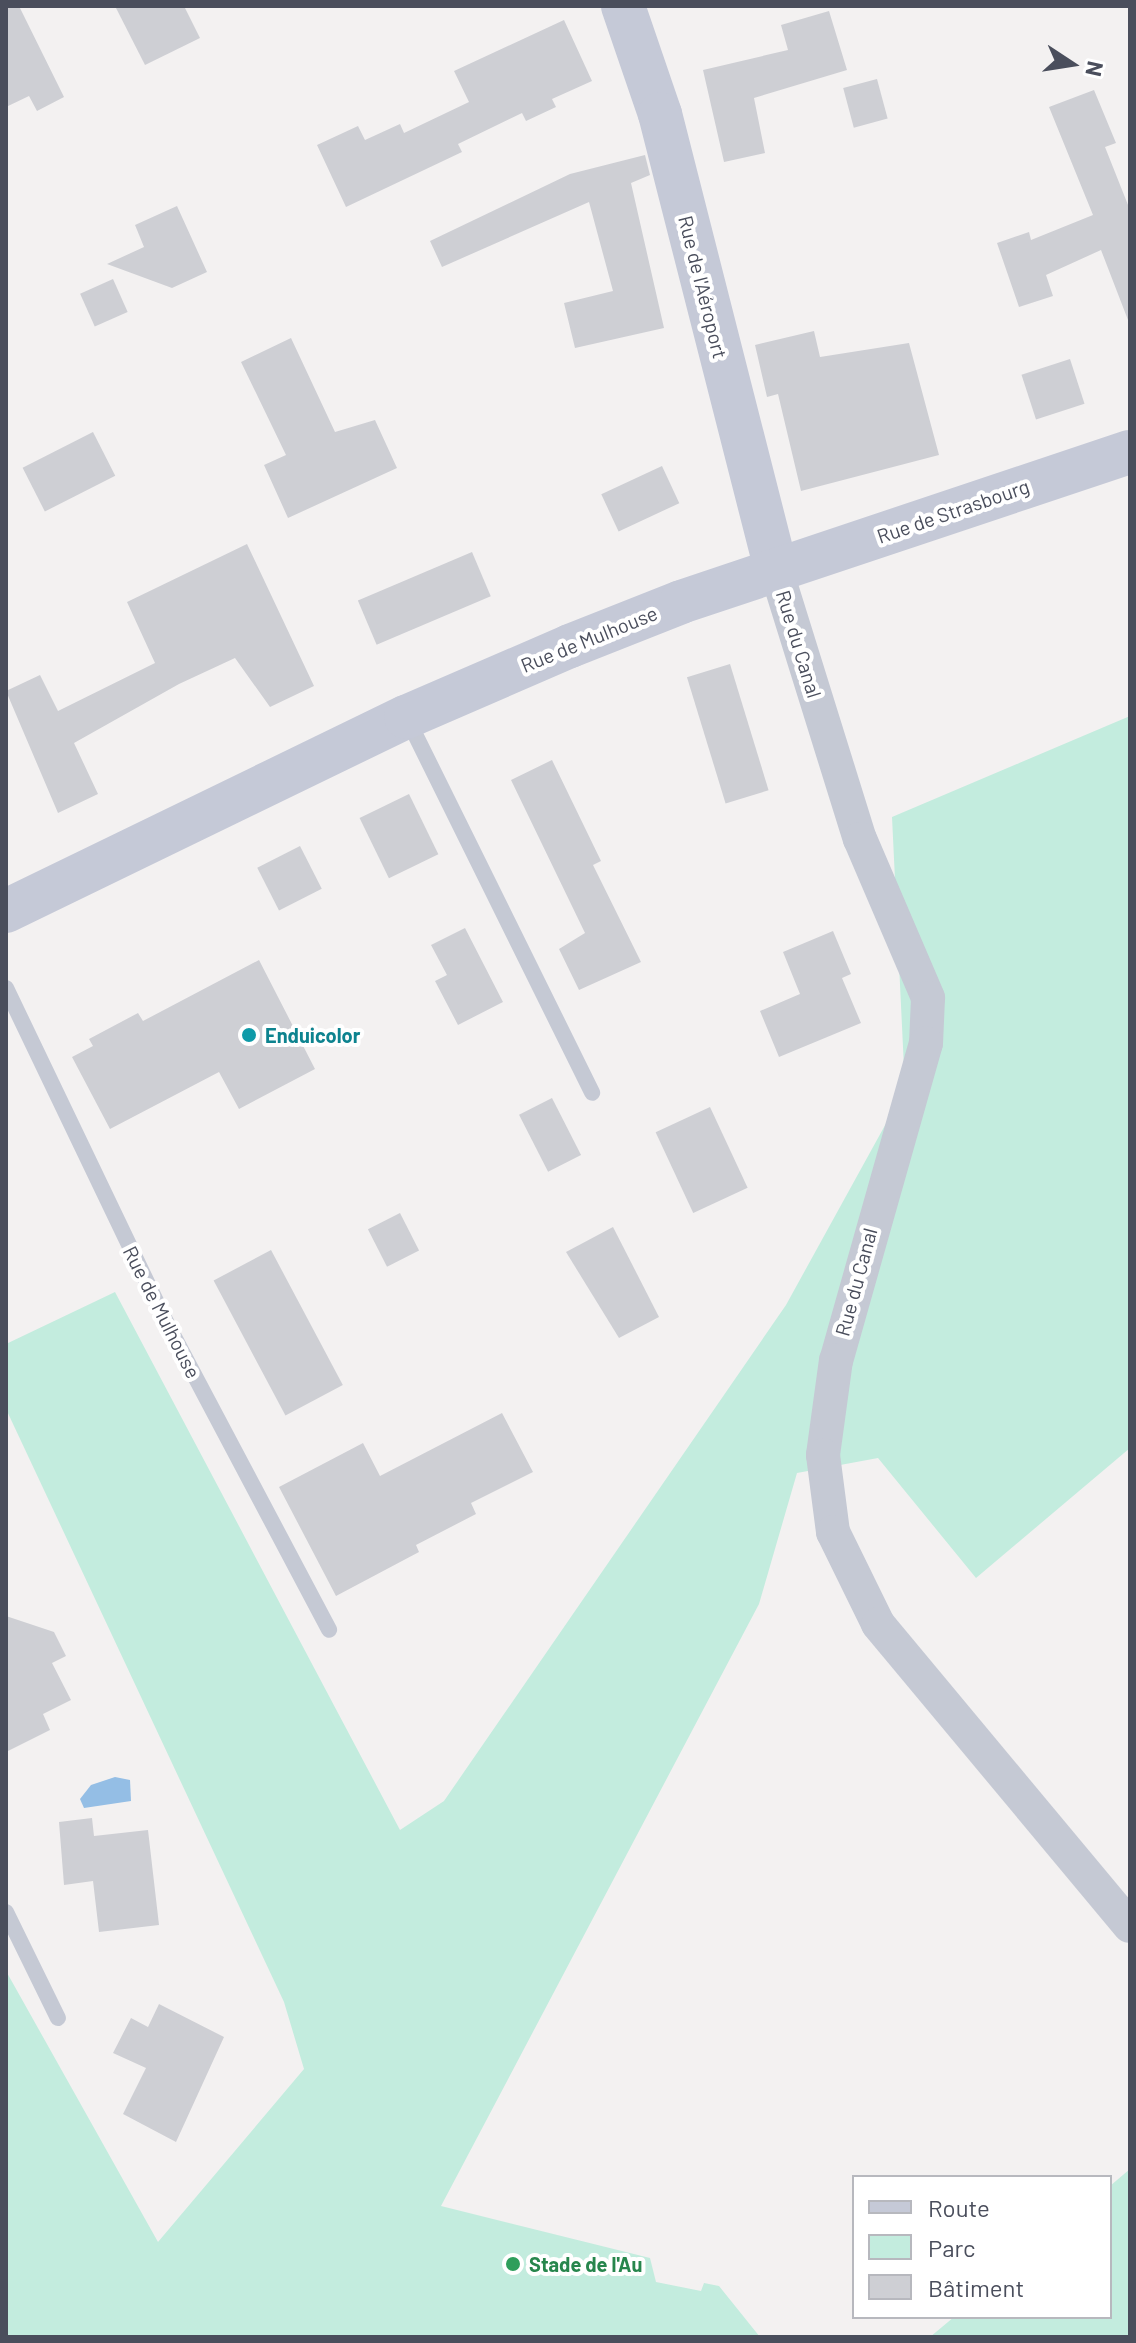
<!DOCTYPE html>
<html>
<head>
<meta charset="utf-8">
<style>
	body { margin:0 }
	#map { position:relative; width:1136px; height:2343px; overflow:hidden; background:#f3f1f1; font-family:Barlow,sans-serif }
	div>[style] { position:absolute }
	.green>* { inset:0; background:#c3ecde }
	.water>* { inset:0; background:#94bee5 }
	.building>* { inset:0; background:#cecfd4; transform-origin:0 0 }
	.service>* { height:16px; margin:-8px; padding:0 8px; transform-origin:8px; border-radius:8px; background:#c5c9d4 }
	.minor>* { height:34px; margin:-17px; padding:0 17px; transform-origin:17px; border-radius:17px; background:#c5c9d4 }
	.secondary>* { height:44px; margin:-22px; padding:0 22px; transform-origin:22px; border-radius:22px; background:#c5c9d7 }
	.dots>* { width:22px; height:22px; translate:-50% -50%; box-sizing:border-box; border:4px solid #fff; border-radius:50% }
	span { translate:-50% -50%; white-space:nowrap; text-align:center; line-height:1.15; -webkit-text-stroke:8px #fff; paint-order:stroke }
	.street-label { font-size:20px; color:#4a4e5c }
	.culture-label { font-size:20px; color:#0d838f; font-weight:700 }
	.left { translate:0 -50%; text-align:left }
	.leisure-label { font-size:20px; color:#27864d; font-weight:700 }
	.frame { position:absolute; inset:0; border:8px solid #4a4e5c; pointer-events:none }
	.legend { position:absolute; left:852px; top:2175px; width:260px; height:144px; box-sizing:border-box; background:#fff; border:2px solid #b7b8be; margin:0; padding:10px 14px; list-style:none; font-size:24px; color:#4a4e5c }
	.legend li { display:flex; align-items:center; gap:16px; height:40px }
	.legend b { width:40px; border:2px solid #b7b8be }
	.north { position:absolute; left:1032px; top:24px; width:80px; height:80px; -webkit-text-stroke:6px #fff; paint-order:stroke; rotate:102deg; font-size:22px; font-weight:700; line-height:32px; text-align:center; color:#4a4e5c }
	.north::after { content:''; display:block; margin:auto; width:28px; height:36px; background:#4a4e5c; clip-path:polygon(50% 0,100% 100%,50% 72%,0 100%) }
</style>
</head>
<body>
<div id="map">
	<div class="green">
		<div style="clip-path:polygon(1130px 716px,1130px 1448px,976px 1578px,878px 1458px,797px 1473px,759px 1604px,441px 2206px,650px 2258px,656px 2282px,701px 2291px,704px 2283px,719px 2286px,760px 2337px,6px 2337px,6px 1971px,158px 2242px,304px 2069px,284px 2002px,6px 1409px,6px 1344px,115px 1292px,400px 1830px,444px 1801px,786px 1305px,905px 1089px,892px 817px)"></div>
		<div style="clip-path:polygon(1130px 2169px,1130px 2337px,930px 2337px,954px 2317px,1110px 2317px,1110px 2186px)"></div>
	</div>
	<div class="water">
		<div style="clip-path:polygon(115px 1777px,130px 1780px,131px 1801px,84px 1808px,80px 1799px,91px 1785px)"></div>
	</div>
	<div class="building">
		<div style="clip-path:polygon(6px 6px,19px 6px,64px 97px,37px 111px,29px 96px,6px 107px)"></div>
		<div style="clip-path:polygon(115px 6px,184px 6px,200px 38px,145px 65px)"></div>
		<div style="clip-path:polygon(829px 11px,847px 70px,754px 98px,765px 153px,724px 162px,703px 70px,788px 50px,781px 25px)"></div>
		<div style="clip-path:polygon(564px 20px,592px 81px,552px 99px,556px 107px,526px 121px,522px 113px,458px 144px,462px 152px,346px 207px,317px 145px,358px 126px,365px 140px,400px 124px,404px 133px,469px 102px,454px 71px)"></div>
		<div style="left:877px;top:79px;width:41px;height:35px;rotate:75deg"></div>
		<div style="clip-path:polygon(1094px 90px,1116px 143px,1105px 147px,1130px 210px,1128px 320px,1101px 250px,1046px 275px,1053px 296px,1019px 307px,997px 243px,1029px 232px,1031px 240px,1093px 215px,1049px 107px)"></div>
		<div style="clip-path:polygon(645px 155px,650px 175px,631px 183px,664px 328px,575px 348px,564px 303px,613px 291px,589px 202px,442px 267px,430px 241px,570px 174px)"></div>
		<div style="clip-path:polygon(177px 206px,207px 272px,172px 288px,107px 264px,144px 247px,135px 225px)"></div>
		<div style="left:113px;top:279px;width:36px;height:36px;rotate:66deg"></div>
		<div style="clip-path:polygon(814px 331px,820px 357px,909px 343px,939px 455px,801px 491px,778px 394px,767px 397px,755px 345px)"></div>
		<div style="clip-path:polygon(291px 338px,335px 432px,375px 420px,397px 468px,288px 518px,264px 465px,286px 455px,241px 362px)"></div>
		<div style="left:1070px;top:359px;width:47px;height:51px;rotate:72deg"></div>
		<div style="left:93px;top:432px;width:49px;height:79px;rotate:63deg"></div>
		<div style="left:662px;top:466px;width:41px;height:67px;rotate:65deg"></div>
		<div style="clip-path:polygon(247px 544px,314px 686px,270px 707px,235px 658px,179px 684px,74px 743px,98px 794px,58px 813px,6px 691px,40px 675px,58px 711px,155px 663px,127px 602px)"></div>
		<div style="left:472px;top:552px;width:48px;height:124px;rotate:67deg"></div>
		<div style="left:730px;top:664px;width:132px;height:45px;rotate:73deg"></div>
		<div style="clip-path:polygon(552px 760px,601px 861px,593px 865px,641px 962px,579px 990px,559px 949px,585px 933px,511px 780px)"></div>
		<div style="left:409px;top:794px;width:67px;height:55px;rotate:64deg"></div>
		<div style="left:300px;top:846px;width:48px;height:48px;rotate:63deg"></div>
		<div style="clip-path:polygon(465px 928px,503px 1002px,458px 1025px,435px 981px,447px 975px,431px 945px)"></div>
		<div style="clip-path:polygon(833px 931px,851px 974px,842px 978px,861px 1023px,779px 1057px,760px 1011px,800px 994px,783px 952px)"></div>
		<div style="clip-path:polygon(259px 960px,315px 1069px,239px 1109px,219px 1072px,110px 1129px,72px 1057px,93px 1046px,89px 1039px,138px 1013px,143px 1021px)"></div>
		<div style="left:552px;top:1098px;width:64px;height:37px;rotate:63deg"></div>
		<div style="left:710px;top:1107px;width:89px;height:60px;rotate:65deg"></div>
		<div style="left:400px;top:1213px;width:42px;height:36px;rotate:63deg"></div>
		<div style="clip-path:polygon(613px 1227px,659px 1317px,619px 1338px,566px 1252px)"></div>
		<div style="left:271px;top:1250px;width:153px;height:65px;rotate:62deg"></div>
		<div style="clip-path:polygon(502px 1413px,533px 1472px,471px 1503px,476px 1514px,416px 1545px,419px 1552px,336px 1596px,279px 1487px,363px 1443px,380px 1476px)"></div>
		<div style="clip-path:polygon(6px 1616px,54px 1632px,66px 1656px,52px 1663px,71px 1700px,43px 1714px,50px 1730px,6px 1752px)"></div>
		<div style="clip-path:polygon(92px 1818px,94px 1836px,148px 1830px,159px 1925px,99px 1932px,93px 1881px,64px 1885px,59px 1822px)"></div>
		<div style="clip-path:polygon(159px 2004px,224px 2037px,176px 2142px,123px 2114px,146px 2068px,113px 2053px,131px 2018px,148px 2027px)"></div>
	</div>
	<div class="service">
		<div style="left:407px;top:718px;width:418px;rotate:63.7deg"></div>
		<div style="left:6px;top:988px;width:364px;rotate:64.4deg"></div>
		<div style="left:163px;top:1316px;width:355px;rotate:62.1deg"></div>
		<div style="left:6px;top:1912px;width:118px;rotate:63.9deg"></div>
	</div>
	<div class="minor">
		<div style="left:776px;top:570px;width:282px;rotate:72.7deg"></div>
		<div style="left:860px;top:839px;width:173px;rotate:66.8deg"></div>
		<div style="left:928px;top:998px;width:45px;rotate:92.5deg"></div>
		<div style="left:926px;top:1043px;width:330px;rotate:105.8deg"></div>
		<div style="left:836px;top:1360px;width:96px;rotate:97.8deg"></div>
		<div style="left:823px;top:1455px;width:78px;rotate:82.6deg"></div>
		<div style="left:833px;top:1532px;width:102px;rotate:63.9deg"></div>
		<div style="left:878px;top:1624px;width:393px;rotate:50.2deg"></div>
	</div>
	<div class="secondary">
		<div style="left:623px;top:6px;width:114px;rotate:71.1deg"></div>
		<div style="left:660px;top:114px;width:471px;rotate:75.7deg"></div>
		<div style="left:6px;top:911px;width:445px;rotate:-25.9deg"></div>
		<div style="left:406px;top:717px;width:179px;rotate:-23.4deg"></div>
		<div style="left:570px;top:646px;width:119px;rotate:-21.6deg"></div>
		<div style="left:681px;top:602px;width:473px;rotate:-18.5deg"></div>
	</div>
	<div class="dots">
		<div style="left:249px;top:1035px;background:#0f9aa8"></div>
		<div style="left:513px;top:2264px;background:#2e9e5b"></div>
	</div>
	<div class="street-label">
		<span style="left:703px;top:287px;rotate:76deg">Rue de l'Aéroport</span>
		<span style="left:953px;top:511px;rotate:-19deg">Rue de Strasbourg</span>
		<span style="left:589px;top:639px;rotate:-22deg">Rue de Mulhouse</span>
		<span style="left:799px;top:644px;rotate:73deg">Rue du Canal</span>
		<span style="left:856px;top:1282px;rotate:-75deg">Rue du Canal</span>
		<span style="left:162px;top:1312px;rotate:63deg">Rue de Mulhouse</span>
	</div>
	<div class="culture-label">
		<span class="left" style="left:265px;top:1035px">Enduicolor</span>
	</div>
	<div class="leisure-label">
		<span class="left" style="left:529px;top:2264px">Stade de l'Au</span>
	</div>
	<div class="frame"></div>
	<ul class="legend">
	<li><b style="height:10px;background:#c5c9d7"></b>Route</li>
	<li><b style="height:22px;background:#c3ecde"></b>Parc</li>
	<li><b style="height:22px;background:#cecfd4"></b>Bâtiment</li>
	</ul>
	<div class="north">N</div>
</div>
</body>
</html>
